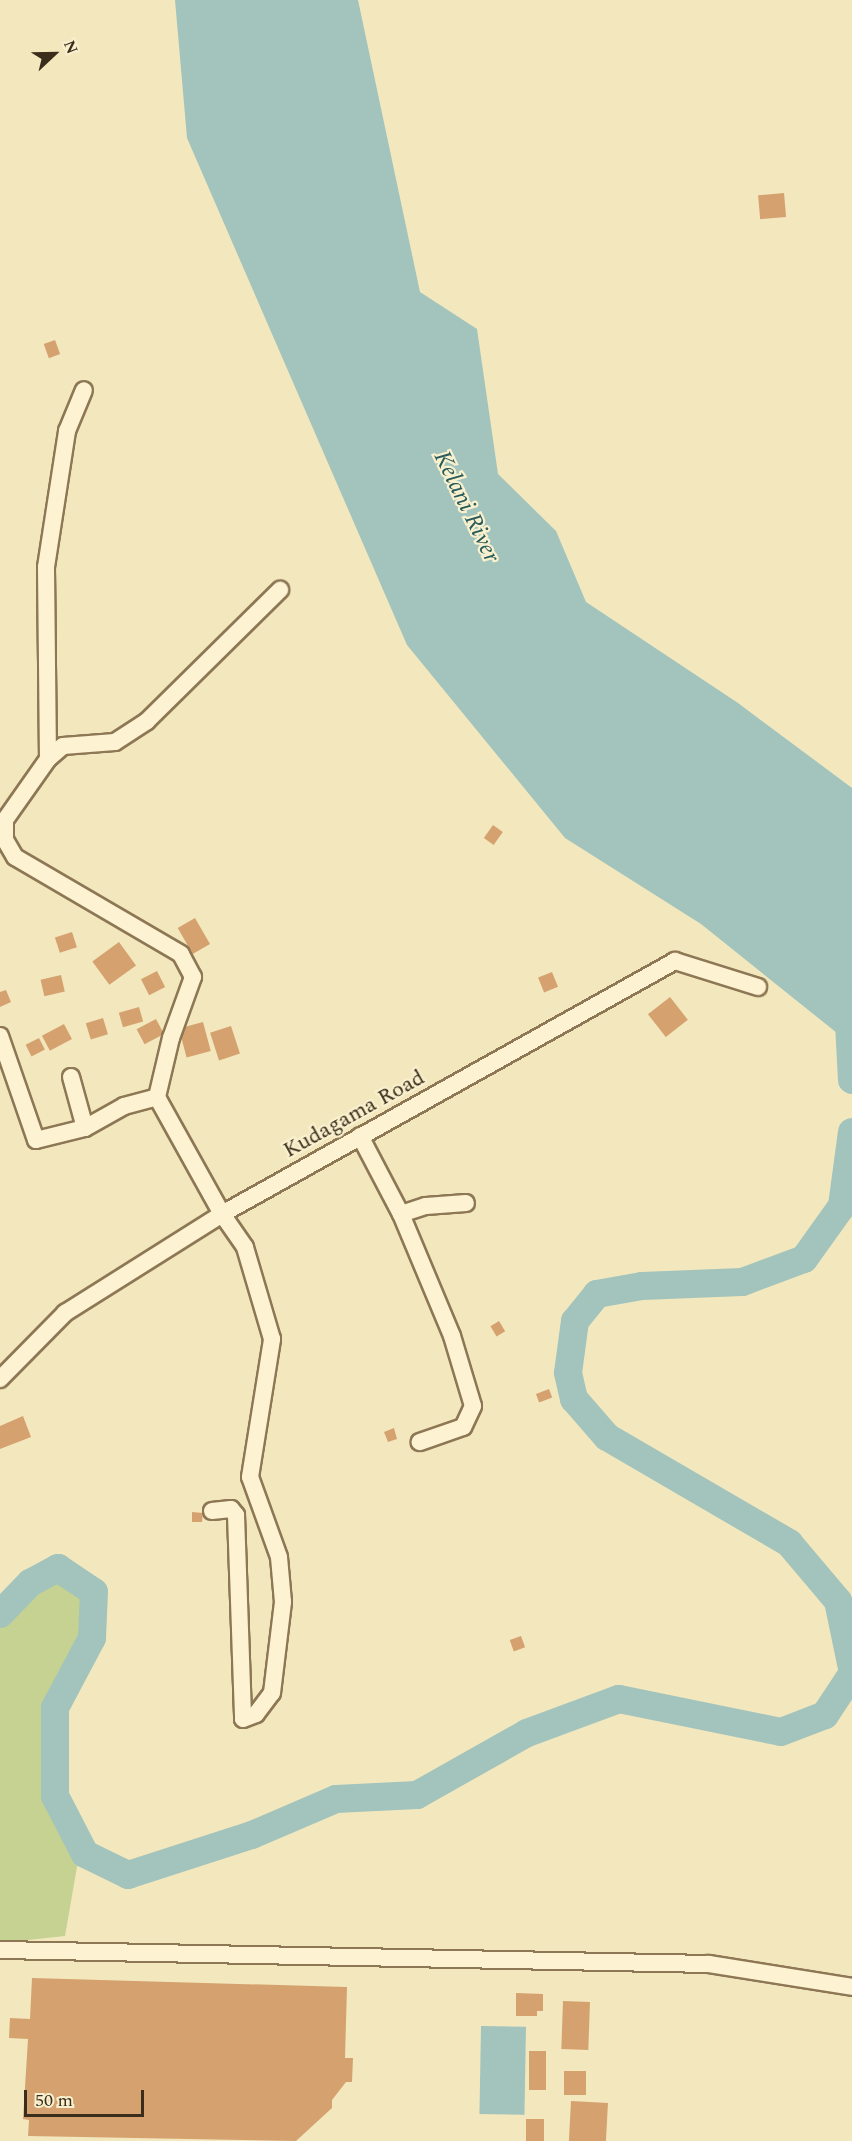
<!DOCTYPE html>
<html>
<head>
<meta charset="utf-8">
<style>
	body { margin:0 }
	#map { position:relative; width:852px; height:2141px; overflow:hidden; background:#f3e7be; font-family:Spectral,serif }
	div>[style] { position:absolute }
	.green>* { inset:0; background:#c5d291 }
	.water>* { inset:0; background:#a2c4bc; transform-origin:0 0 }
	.river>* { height:28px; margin:-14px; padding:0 14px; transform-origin:14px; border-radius:14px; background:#a2c4bc }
	.building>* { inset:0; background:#d5a26f; transform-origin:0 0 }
	.roads { filter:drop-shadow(2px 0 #8d7754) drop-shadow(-2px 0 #8d7754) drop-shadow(0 2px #8d7754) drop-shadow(0 -2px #8d7754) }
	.minor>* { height:16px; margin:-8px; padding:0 8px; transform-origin:8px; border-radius:8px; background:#fdf3d2 }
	span { translate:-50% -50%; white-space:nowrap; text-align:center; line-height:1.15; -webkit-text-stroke:4.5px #f9f0ce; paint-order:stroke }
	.street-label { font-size:22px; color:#3b2d1b }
	.water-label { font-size:24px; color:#285b5c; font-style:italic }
	.north { position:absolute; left:24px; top:24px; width:60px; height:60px; -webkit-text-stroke:4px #f9f0ce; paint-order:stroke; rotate:68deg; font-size:16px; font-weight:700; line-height:24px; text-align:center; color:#3b2d1b }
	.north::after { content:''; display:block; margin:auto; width:21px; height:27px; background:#3b2d1b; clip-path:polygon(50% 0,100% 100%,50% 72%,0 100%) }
	.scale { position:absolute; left:24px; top:2090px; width:120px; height:27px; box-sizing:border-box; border:3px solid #3b2d1b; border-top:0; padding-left:8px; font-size:18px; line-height:21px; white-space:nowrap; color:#3b2d1b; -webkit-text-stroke:4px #f9f0ce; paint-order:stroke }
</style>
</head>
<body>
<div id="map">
	<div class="green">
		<div style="clip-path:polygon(58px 1579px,84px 1597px,83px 1636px,45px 1706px,45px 1798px,78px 1861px,65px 1936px,0 1943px,0 1628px,36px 1591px)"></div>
	</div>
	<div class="water">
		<div style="clip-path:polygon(175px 0,358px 0,420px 292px,477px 329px,498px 474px,556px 531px,586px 602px,738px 703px,852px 788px,852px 1045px,701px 924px,565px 838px,407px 645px,187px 138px)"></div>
		<div style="left:481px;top:2026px;width:45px;height:88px;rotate:1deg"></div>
	</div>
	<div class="river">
		<div style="left:848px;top:1004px;width:76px;rotate:87deg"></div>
		<div style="left:852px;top:1132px;width:75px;rotate:97.7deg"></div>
		<div style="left:842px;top:1206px;width:65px;rotate:125.6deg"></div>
		<div style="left:804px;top:1259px;width:66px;rotate:159.6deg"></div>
		<div style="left:742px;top:1282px;width:100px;rotate:177.7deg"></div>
		<div style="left:642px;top:1286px;width:46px;rotate:169.9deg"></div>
		<div style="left:597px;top:1294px;width:35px;rotate:129deg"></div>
		<div style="left:575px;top:1321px;width:52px;rotate:97.7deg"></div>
		<div style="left:568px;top:1373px;width:27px;rotate:77deg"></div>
		<div style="left:574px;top:1399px;width:50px;rotate:49deg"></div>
		<div style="left:607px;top:1437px;width:211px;rotate:30.2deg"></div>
		<div style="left:789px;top:1543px;width:76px;rotate:49.8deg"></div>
		<div style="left:838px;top:1601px;width:68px;rotate:78.2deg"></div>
		<div style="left:0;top:1614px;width:43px;rotate:-45.9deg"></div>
		<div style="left:30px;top:1583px;width:32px;rotate:-28deg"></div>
		<div style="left:58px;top:1568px;width:43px;rotate:33.7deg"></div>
		<div style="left:94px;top:1592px;width:46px;rotate:92.5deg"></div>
		<div style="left:92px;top:1638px;width:79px;rotate:117.9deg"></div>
		<div style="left:55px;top:1708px;width:88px;rotate:90deg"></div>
		<div style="left:55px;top:1796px;width:65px;rotate:62.7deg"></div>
		<div style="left:85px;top:1854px;width:48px;rotate:26deg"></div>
		<div style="left:128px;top:1875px;width:130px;rotate:-17.9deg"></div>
		<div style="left:252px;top:1835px;width:91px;rotate:-23.2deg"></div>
		<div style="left:336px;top:1799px;width:81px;rotate:-2.8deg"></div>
		<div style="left:417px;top:1795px;width:126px;rotate:-29.4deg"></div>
		<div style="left:527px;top:1733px;width:98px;rotate:-20.3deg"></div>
		<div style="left:619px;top:1699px;width:165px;rotate:11.5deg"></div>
		<div style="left:781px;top:1732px;width:47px;rotate:-21.1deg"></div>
		<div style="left:825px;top:1715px;width:49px;rotate:-56.6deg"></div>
	</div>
	<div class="building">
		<div style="left:784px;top:193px;width:24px;height:26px;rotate:85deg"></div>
		<div style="left:55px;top:340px;width:15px;height:12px;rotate:70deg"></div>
		<div style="left:493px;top:825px;width:12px;height:16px;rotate:35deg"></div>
		<div style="left:195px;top:918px;width:30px;height:20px;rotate:60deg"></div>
		<div style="left:72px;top:932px;width:16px;height:18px;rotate:72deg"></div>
		<div style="left:119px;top:942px;width:29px;height:33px;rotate:54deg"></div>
		<div style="left:157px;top:971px;width:18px;height:18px;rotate:63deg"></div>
		<div style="left:552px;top:972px;width:16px;height:15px;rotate:68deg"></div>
		<div style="left:61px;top:975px;width:17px;height:21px;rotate:77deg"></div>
		<div style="clip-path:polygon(6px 990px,11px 1002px,0 1007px,0 992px)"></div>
		<div style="left:670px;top:997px;width:29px;height:28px;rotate:52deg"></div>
		<div style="left:139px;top:1007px;width:15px;height:21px;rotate:74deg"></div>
		<div style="left:103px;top:1018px;width:17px;height:18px;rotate:73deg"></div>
		<div style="left:156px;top:1019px;width:17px;height:22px;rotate:62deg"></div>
		<div style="left:203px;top:1022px;width:30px;height:25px;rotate:75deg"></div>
		<div style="left:64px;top:1024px;width:17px;height:25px;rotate:62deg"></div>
		<div style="left:231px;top:1026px;width:29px;height:22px;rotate:72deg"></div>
		<div style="left:39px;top:1038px;width:13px;height:15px;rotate:63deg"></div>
		<div style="left:499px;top:1321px;width:12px;height:10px;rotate:59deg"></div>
		<div style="left:549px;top:1389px;width:9px;height:14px;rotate:69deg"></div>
		<div style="clip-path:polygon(23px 1416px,31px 1437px,0 1449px,0 1426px)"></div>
		<div style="clip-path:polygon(394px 1428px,397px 1439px,388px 1442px,384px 1432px)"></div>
		<div style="clip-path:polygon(192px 1512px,203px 1513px,202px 1522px,192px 1522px)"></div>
		<div style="left:521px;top:1636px;width:12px;height:12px;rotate:70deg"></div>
		<div style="clip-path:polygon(32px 1978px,347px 1987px,345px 2058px,353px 2058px,352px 2082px,346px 2082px,332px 2100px,332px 2108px,296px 2141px,28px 2136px,29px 2120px,23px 2119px,28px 2039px,9px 2038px,10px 2018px,30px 2019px)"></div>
		<div style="clip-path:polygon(516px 1993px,543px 1994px,543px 2011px,537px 2011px,537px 2016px,516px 2016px)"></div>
		<div style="left:563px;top:2001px;width:27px;height:48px;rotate:2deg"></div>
		<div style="left:529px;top:2051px;width:17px;height:39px"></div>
		<div style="left:564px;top:2071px;width:22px;height:24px"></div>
		<div style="left:571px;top:2101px;width:37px;height:40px;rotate:3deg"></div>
		<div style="left:526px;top:2119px;width:18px;height:22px"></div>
	</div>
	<div class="roads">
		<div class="minor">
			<div style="left:48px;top:759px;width:192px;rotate:-90.6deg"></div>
			<div style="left:46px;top:567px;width:138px;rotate:-81.2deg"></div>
			<div style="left:67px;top:431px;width:44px;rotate:-67.5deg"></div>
			<div style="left:0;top:1036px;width:110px;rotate:70.9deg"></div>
			<div style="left:36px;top:1140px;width:50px;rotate:-13.8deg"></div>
			<div style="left:85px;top:1128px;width:45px;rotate:-29.4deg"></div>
			<div style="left:124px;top:1106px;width:34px;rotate:-15deg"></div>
			<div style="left:71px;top:1077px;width:53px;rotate:74.6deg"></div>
			<div style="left:360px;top:1136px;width:88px;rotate:62.3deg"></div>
			<div style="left:401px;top:1214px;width:132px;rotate:67.3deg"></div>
			<div style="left:452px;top:1336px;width:73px;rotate:73.3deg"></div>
			<div style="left:473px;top:1406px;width:23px;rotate:115deg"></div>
			<div style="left:463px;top:1427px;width:46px;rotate:160.8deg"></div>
			<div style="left:401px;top:1214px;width:26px;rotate:-18deg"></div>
			<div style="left:426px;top:1206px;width:40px;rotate:-4.3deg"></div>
			<div style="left:0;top:1379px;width:93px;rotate:-45.4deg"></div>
			<div style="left:65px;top:1313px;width:186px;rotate:-32.2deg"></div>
			<div style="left:222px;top:1214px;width:519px;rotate:-29.18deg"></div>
			<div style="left:675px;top:961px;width:87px;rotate:17.4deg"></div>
			<div style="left:212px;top:1511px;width:19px;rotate:-6deg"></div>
			<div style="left:231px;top:1509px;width:8px;rotate:50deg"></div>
			<div style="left:236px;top:1515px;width:204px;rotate:88deg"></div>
			<div style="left:243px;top:1719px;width:14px;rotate:-21deg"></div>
			<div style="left:256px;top:1714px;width:26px;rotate:-53deg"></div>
			<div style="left:272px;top:1693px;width:92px;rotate:-83.1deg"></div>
			<div style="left:283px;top:1602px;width:45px;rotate:-95.1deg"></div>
			<div style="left:279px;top:1557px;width:85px;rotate:-109.9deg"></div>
			<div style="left:250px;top:1477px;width:140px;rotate:-80.9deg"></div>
			<div style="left:272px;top:1339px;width:96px;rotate:-106.4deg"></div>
			<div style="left:245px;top:1247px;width:40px;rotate:-124.9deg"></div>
			<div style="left:222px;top:1214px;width:134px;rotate:-119.1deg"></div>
			<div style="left:157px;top:1097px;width:61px;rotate:-76.7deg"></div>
			<div style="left:171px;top:1038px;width:65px;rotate:-70.2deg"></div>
			<div style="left:193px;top:977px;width:26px;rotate:-118deg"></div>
			<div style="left:181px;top:954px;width:192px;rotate:-149.7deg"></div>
			<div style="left:15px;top:857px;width:20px;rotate:-120deg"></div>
			<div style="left:5px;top:840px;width:20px;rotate:-90deg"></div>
			<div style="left:5px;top:820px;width:75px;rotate:-54.8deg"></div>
			<div style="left:48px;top:759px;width:20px;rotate:-41deg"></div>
			<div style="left:63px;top:746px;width:52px;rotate:-4.4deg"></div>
			<div style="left:115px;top:742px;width:38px;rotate:-33deg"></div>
			<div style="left:147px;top:721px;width:187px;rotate:-44.6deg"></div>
			<div style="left:0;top:1950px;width:709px;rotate:1.13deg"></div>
			<div style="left:709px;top:1964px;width:145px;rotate:9.1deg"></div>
		</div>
	</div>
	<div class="street-label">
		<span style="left:354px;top:1114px;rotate:-29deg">Kudagama Road</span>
	</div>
	<div class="water-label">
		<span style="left:466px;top:507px;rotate:64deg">Kelani River</span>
	</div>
	<div class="north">N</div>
	<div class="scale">50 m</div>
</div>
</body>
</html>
